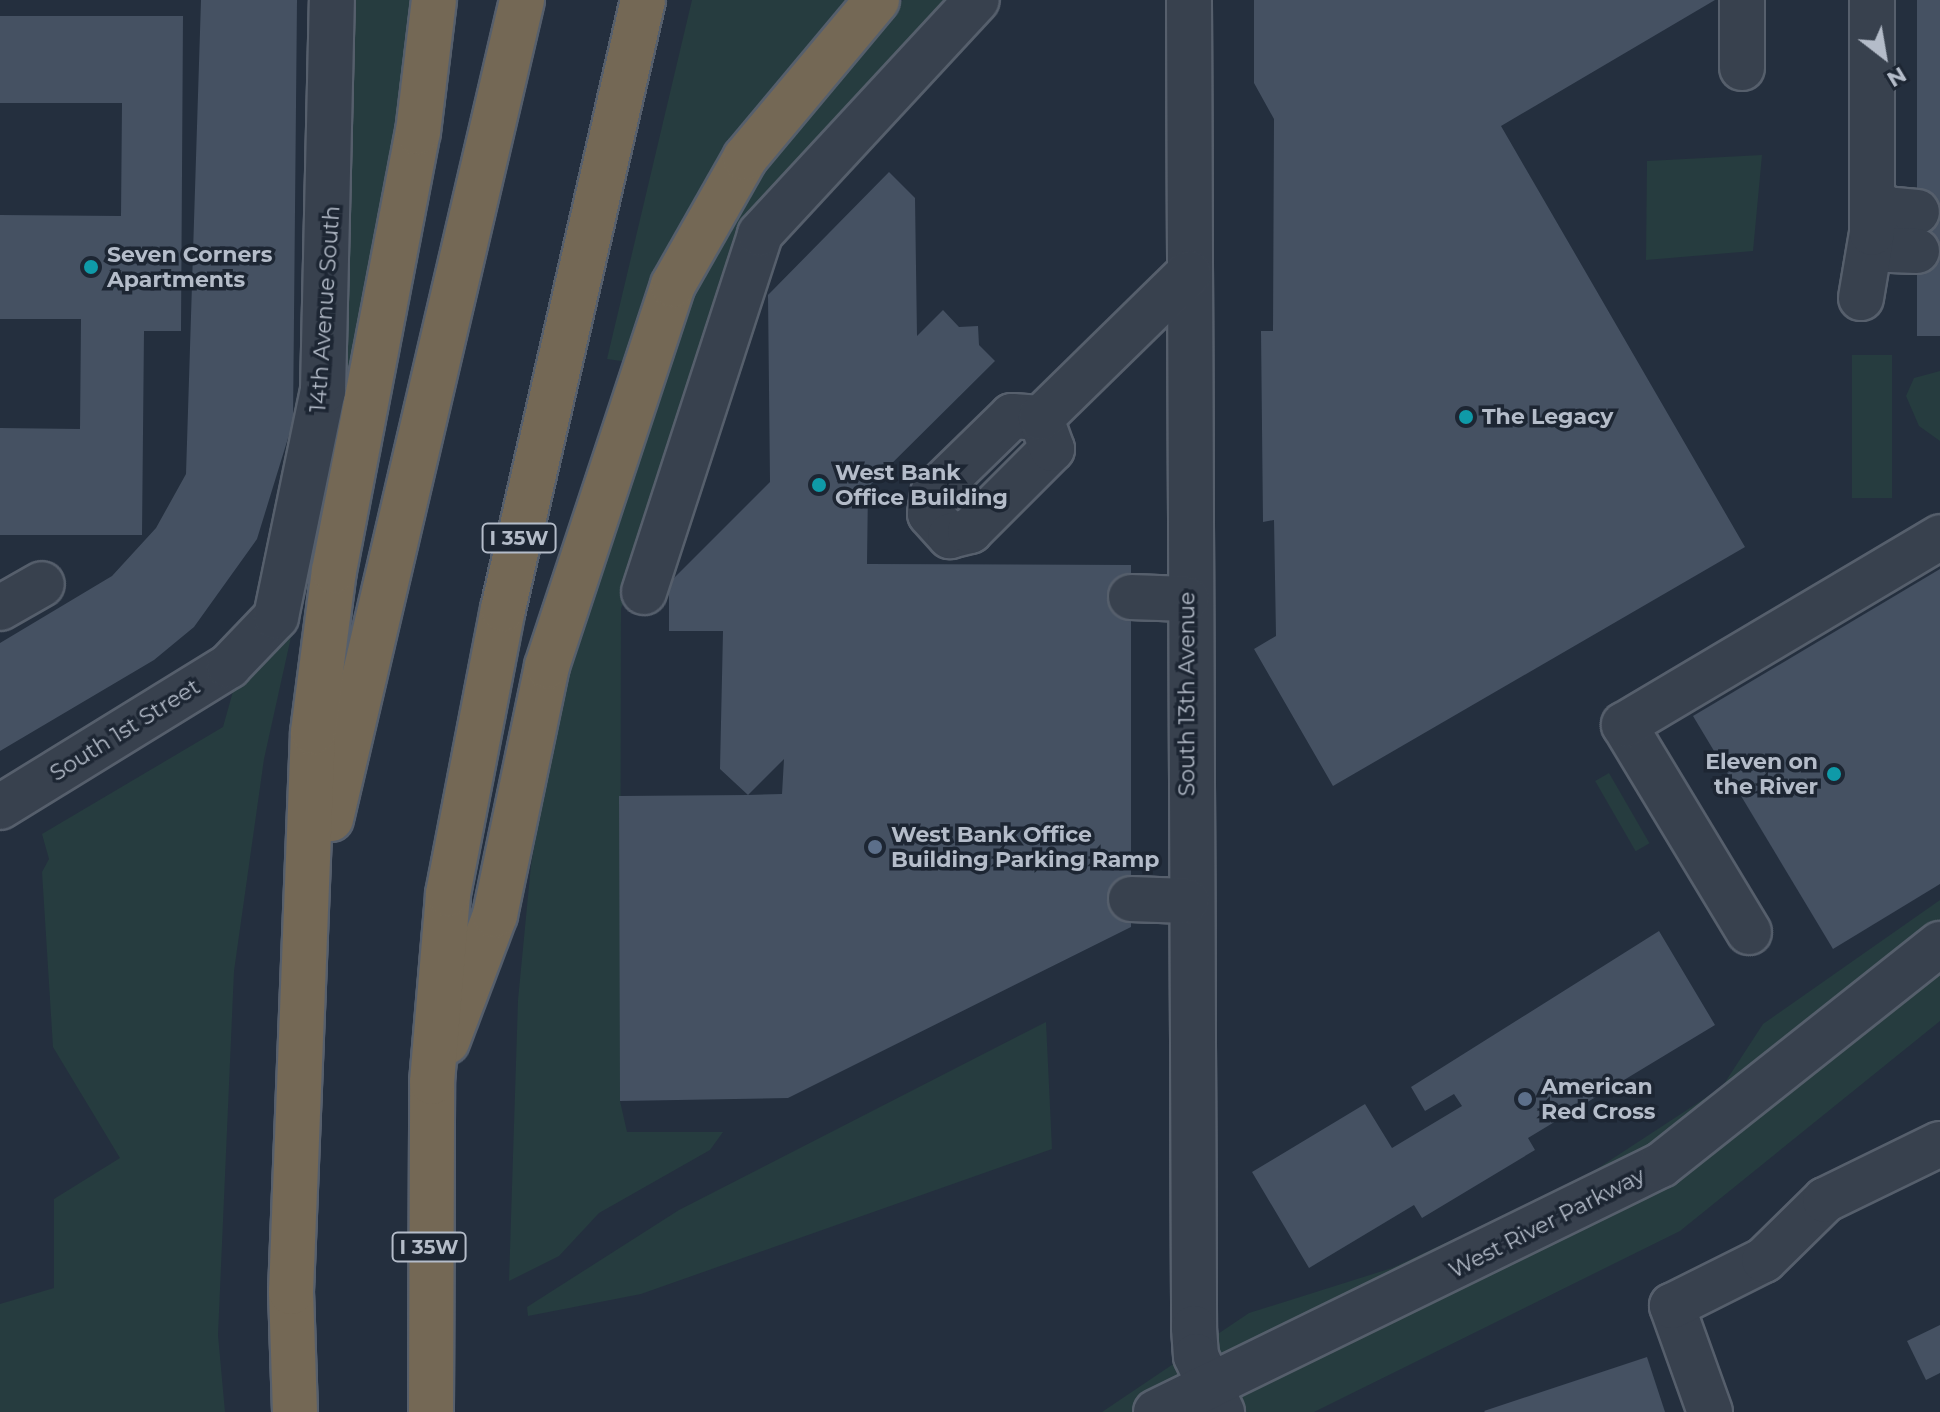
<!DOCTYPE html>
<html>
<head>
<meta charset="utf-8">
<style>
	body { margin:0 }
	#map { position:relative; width:1940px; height:1412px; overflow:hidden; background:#242f3e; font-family:Montserrat,sans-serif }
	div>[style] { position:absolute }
	.green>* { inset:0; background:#263c3f; transform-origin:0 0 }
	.building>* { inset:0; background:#455162; transform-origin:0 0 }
	.roads { filter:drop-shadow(2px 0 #565f6c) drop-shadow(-2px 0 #565f6c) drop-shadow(0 2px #565f6c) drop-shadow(0 -2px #565f6c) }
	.minor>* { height:44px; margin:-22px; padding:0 22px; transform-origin:22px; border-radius:22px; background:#38414e }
	.highway>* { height:44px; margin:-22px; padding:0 22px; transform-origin:22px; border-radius:22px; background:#746855 }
	.dots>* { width:22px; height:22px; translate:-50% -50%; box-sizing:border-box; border:4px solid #1d2633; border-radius:50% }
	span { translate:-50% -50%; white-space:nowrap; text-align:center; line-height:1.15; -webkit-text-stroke:7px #1d2633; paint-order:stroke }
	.shield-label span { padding:2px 6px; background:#1d2633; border:2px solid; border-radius:6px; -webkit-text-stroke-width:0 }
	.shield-label { font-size:20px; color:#b4bcc9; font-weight:700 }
	.poi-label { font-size:22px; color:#b4bcc9; font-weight:700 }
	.left { translate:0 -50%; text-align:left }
	.right { translate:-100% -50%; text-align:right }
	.street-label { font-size:22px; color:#b4bcc9 }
	.north { position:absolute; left:1844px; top:16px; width:80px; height:80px; -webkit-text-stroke:6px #1d2633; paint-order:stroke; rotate:149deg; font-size:22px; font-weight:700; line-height:32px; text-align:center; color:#b4bcc9 }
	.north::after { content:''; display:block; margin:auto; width:28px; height:36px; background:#b4bcc9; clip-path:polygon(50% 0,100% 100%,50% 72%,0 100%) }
</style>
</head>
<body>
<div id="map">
	<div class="green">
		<div style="clip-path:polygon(350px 0,427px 0,346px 378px)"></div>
		<div style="clip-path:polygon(692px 0,850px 0,767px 95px,726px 157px,628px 362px,607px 359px)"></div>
		<div style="clip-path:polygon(903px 0,955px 0,745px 217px,621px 609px,620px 1101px,627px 1132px,723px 1132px,710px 1150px,599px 1213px,559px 1256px,509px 1281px,518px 1000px,531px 865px,566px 664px,684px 291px,811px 93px)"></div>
		<div style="clip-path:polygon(1762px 155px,1753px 251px,1646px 260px,1647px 161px)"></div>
		<div style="left:1852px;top:355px;width:40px;height:143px"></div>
		<div style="clip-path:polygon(1940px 371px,1940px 441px,1919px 426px,1906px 396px,1914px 378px)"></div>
		<div style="clip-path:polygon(291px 637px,264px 759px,234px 971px,218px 1335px,225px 1412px,0 1412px,0 1304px,54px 1288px,54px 1199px,120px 1158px,53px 1047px,42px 872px,49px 859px,42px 834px,223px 727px,237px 677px)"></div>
		<div style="left:1609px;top:773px;width:81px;height:16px;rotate:60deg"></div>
		<div style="clip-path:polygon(1940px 900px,1940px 1021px,1680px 1231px,1314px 1412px,1102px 1412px,1249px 1313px,1392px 1268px,1580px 1180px,1722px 1087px,1763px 1024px)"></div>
		<div style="clip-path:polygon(1046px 1022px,1052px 1149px,641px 1294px,528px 1316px,527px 1307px,679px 1210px)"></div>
	</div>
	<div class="building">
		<div style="clip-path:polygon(201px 0,297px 0,293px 422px,257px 539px,194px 627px,154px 660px,0 751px,0 643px,112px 576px,156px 528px,186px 474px)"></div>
		<div style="clip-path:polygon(1254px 0,1715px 0,1501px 126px,1745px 547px,1333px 786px,1254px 649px,1276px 636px,1274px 520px,1263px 522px,1261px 331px,1273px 331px,1274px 119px,1254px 83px)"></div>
		<div style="left:1917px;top:0;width:23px;height:336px"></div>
		<div style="clip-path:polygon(0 16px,183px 16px,181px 331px,144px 331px,142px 535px,0 535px,0 428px,80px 429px,81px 319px,0 319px,0 215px,121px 216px,122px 103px,0 103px)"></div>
		<div style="clip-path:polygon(evenodd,889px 172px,915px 198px,917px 336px,943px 310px,959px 327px,978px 326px,979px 345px,995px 361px,868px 487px,867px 564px,1131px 565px,1131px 927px,788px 1098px,620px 1101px,619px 796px,748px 795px,720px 769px,723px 631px,669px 631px,669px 583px,770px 482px,768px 295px,889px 172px,784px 759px,782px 794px,748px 795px,784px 759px)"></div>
		<div style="clip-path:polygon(1940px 569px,1940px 884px,1833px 949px,1693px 716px)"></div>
		<div style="clip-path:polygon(1659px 931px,1715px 1025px,1528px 1138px,1535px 1150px,1422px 1218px,1414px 1205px,1309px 1268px,1252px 1172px,1365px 1104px,1392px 1148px,1462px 1106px,1454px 1094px,1425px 1111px,1411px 1087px)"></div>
		<div style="clip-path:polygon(1940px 1325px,1940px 1373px,1926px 1380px,1907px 1341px)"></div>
		<div style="clip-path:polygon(1647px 1357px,1665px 1412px,1485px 1412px,1484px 1411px)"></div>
	</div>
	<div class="roads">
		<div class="minor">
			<div style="left:1189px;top:0;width:1328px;rotate:89.78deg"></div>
			<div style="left:1194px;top:1328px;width:28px;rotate:86deg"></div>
			<div style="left:1196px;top:1356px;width:62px;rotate:65.1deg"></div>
			<div style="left:1742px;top:0;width:68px;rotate:90deg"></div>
			<div style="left:1873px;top:196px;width:17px;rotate:50deg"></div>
			<div style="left:1884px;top:209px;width:33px;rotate:5deg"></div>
			<div style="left:1872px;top:233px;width:25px;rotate:42deg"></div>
			<div style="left:1891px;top:250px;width:26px;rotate:2deg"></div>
			<div style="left:1861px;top:298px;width:66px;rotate:-80.4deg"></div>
			<div style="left:1872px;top:233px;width:233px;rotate:-90deg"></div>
			<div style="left:1041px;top:418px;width:29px;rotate:-176deg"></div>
			<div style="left:1012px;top:416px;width:110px;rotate:135.7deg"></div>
			<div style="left:933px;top:493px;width:21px;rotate:98deg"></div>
			<div style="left:930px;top:514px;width:30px;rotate:48deg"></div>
			<div style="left:950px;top:536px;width:21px;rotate:-14deg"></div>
			<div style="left:970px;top:531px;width:116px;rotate:-45deg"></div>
			<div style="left:1052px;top:449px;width:33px;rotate:-110deg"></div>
			<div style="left:1041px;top:418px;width:207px;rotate:-44.4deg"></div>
			<div style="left:644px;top:592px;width:376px;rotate:-72deg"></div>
			<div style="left:760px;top:234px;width:319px;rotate:-47.2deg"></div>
			<div style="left:1131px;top:597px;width:56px;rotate:2deg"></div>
			<div style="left:0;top:608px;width:48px;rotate:-29.7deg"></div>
			<div style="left:0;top:807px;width:269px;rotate:-31.6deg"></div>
			<div style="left:229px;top:666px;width:68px;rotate:-46.2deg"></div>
			<div style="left:276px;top:617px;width:231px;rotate:-78.3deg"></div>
			<div style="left:323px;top:391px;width:391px;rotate:-88.7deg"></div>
			<div style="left:1131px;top:899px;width:56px;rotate:2deg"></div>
			<div style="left:1749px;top:932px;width:242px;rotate:-121.1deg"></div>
			<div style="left:1624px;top:725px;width:368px;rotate:-30.7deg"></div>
			<div style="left:1156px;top:1412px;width:562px;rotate:-26.06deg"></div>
			<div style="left:1661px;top:1165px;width:356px;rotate:-38.4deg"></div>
			<div style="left:1710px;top:1412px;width:113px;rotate:-109.7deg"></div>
			<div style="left:1672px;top:1306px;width:103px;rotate:-26.6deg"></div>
			<div style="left:1764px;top:1260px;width:86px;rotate:-44.5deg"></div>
			<div style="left:1825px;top:1200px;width:128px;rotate:-26deg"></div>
		</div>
		<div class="highway">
			<div style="left:331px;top:819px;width:841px;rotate:-76.87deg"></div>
			<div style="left:447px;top:1042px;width:136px;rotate:-69.3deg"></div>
			<div style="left:495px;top:915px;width:254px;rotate:-78.2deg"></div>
			<div style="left:547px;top:666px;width:401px;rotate:-71.7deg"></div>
			<div style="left:673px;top:285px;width:146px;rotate:-60.4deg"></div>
			<div style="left:745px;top:158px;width:206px;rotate:-50.1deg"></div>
			<div style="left:295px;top:1412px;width:120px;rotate:-91.9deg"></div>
			<div style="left:291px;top:1292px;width:560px;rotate:-87.75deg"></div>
			<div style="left:313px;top:732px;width:162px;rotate:-82.6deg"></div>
			<div style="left:334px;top:571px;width:447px;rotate:-79.2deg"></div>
			<div style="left:418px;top:132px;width:133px;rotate:-83.1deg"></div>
			<div style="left:431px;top:1412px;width:330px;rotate:-89.8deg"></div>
			<div style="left:432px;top:1082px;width:189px;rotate:-85.1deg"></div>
			<div style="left:448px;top:894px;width:290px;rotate:-79.1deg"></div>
			<div style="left:503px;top:609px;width:625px;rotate:-77.05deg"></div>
		</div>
	</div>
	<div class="dots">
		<div style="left:91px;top:267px;background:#0f9aa8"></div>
		<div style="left:1466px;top:417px;background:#0f9aa8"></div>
		<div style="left:819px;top:485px;background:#0f9aa8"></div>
		<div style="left:1834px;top:774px;background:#0f9aa8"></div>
		<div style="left:875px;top:847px;background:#5c6f8a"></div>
		<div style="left:1525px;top:1099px;background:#5c6f8a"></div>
	</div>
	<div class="shield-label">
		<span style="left:519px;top:538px">I 35W</span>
		<span style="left:429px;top:1247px">I 35W</span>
	</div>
	<div class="poi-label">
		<span class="left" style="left:107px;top:267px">Seven Corners<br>Apartments</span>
		<span class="left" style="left:1482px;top:417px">The Legacy</span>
		<span class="left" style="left:835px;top:485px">West Bank<br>Office Building</span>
		<span class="right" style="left:1818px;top:774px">Eleven on<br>the River</span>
		<span class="left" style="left:891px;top:847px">West Bank Office<br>Building Parking Ramp</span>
		<span class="left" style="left:1541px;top:1099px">American<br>Red Cross</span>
	</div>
	<div class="street-label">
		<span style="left:325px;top:309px;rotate:-86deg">14th Avenue South</span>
		<span style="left:1187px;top:694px;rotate:-90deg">South 13th Avenue</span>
		<span style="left:125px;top:730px;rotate:-32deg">South 1st Street</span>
		<span style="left:1547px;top:1223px;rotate:-27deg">West River Parkway</span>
	</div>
	<div class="north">N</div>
</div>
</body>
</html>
